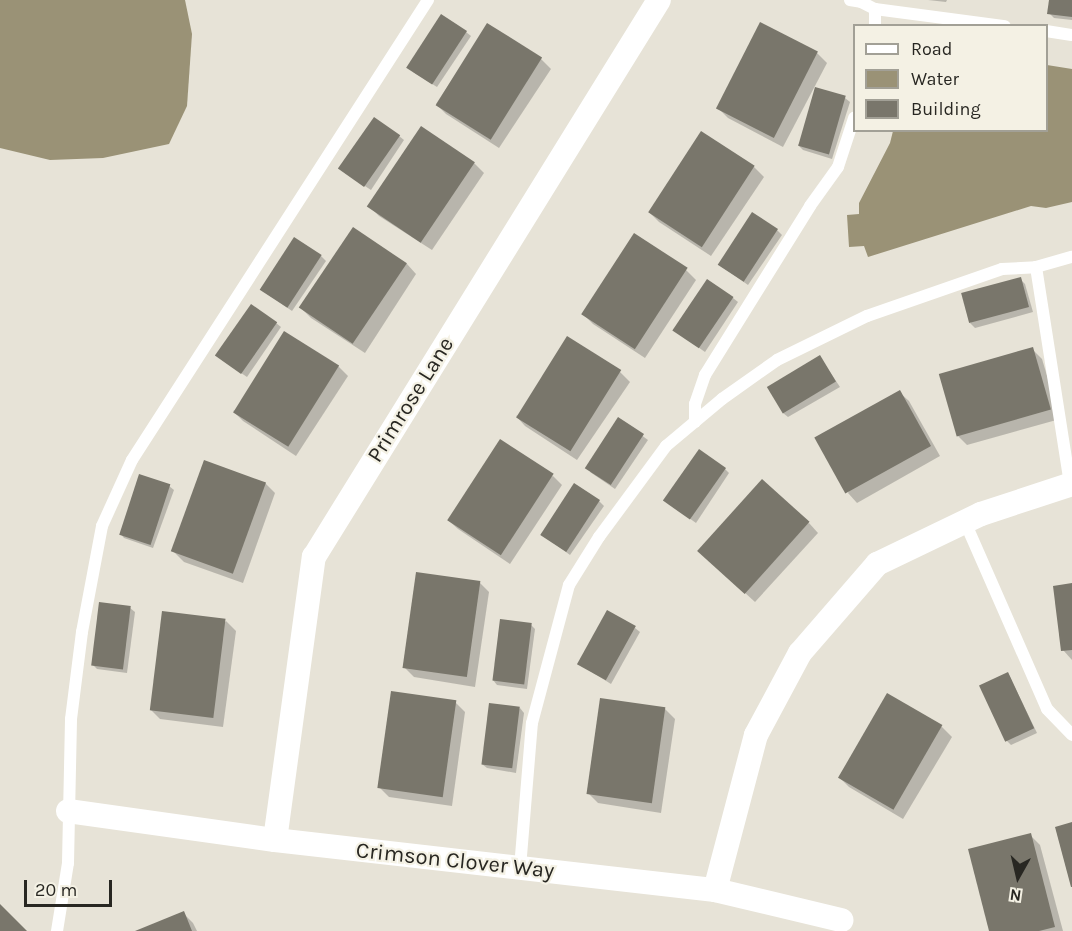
<!DOCTYPE html>
<html>
<head>
<meta charset="utf-8">
<style>
	body { margin:0 }
	#map { position:relative; width:1072px; height:931px; overflow:hidden; background:#e7e3d7; font-family:Karla,sans-serif }
	div>[style] { position:absolute }
	.water>* { inset:0; background:#9a9276 }
	.shadow>* { inset:0; background:#0003 }
	.building>* { inset:0; background:#79766b; transform-origin:0 0 }
	.service>* { height:12px; margin:-6px; padding:0 6px; transform-origin:6px; border-radius:6px; background:#fff }
	.minor>* { height:24px; margin:-12px; padding:0 12px; transform-origin:12px; border-radius:12px; background:#fff }
	span { translate:-50% -50%; white-space:nowrap; text-align:center; line-height:1.15; -webkit-text-stroke:4.5px #f4f1e4; paint-order:stroke }
	.street-label { font-size:22px; color:#282722 }
	.legend { position:absolute; left:853px; top:24px; width:195px; height:108px; box-sizing:border-box; background:#f4f1e4; border:2px solid #a2a096; margin:0; padding:8px 10px; list-style:none; font-size:18px; color:#282722 }
	.legend li { display:flex; align-items:center; gap:12px; height:30px }
	.legend b { width:30px; border:2px solid #a2a096 }
	.north { position:absolute; left:988px; top:847px; width:60px; height:60px; -webkit-text-stroke:4px #f4f1e4; paint-order:stroke; rotate:188deg; font-size:16px; font-weight:700; line-height:24px; text-align:center; color:#282722 }
	.north::after { content:''; display:block; margin:auto; width:21px; height:27px; background:#282722; clip-path:polygon(50% 0,100% 100%,50% 72%,0 100%) }
	.scale { position:absolute; left:24px; top:880px; width:88px; height:27px; box-sizing:border-box; border:3px solid #282722; border-top:0; padding-left:8px; font-size:18px; line-height:21px; white-space:nowrap; color:#282722; -webkit-text-stroke:4px #f4f1e4; paint-order:stroke }
</style>
</head>
<body>
<div id="map">
	<div class="water">
		<div style="clip-path:polygon(0 0,185px 0,192px 34px,187px 106px,169px 144px,103px 158px,50px 160px,0 148px)"></div>
		<div style="clip-path:polygon(1047px 65px,1072px 69px,1072px 202px,1046px 208px,1031px 206px,868px 257px,864px 246px,849px 247px,847px 215px,859px 214px,859px 203px,890px 143px,893px 131px,1046px 130px)"></div>
	</div>
	<div class="shadow">
		<div style="clip-path:polygon(928px 0,947px 0,946px 2px)"></div>
		<div style="clip-path:polygon(1051px 0,1072px 0,1072px 20px,1054px 18px,1049px 13px)"></div>
		<div style="clip-path:polygon(488px 25px,541px 59px,551px 69px,499px 148px,446px 114px,436px 104px)"></div>
		<div style="clip-path:polygon(466px 32px,471px 36px,437px 87px,413px 72px)"></div>
		<div style="clip-path:polygon(817px 53px,827px 63px,783px 147px,728px 118px,718px 108px)"></div>
		<div style="clip-path:polygon(845px 98px,850px 102px,832px 159px,803px 150px,798px 145px)"></div>
		<div style="clip-path:polygon(399px 136px,404px 140px,371px 190px,345px 173px)"></div>
		<div style="clip-path:polygon(474px 163px,484px 173px,432px 250px,379px 216px,369px 206px)"></div>
		<div style="clip-path:polygon(754px 167px,764px 177px,711px 256px,659px 222px,649px 212px)"></div>
		<div style="clip-path:polygon(353px 229px,407px 264px,416px 274px,365px 353px,311px 318px,301px 308px)"></div>
		<div style="clip-path:polygon(777px 230px,782px 235px,748px 285px,724px 268px)"></div>
		<div style="clip-path:polygon(634px 236px,686px 270px,696px 280px,645px 358px,593px 324px,583px 314px)"></div>
		<div style="clip-path:polygon(321px 256px,326px 261px,292px 311px,266px 293px)"></div>
		<div style="clip-path:polygon(1020px 279px,1025px 284px,1033px 312px,975px 328px,970px 323px)"></div>
		<div style="clip-path:polygon(733px 298px,738px 302px,705px 352px,675px 331px)"></div>
		<div style="clip-path:polygon(276px 323px,281px 327px,247px 377px,222px 360px)"></div>
		<div style="clip-path:polygon(1032px 349px,1042px 359px,1060px 419px,967px 445px,957px 435px)"></div>
		<div style="clip-path:polygon(820px 357px,840px 387px,788px 417px,783px 413px)"></div>
		<div style="clip-path:polygon(338px 366px,348px 376px,296px 456px,243px 421px,233px 411px)"></div>
		<div style="clip-path:polygon(620px 372px,630px 382px,577px 460px,525px 426px,516px 416px)"></div>
		<div style="clip-path:polygon(899px 392px,909px 401px,940px 456px,857px 503px,848px 493px)"></div>
		<div style="clip-path:polygon(619px 419px,648px 440px,615px 489px,590px 472px)"></div>
		<div style="clip-path:polygon(725px 469px,729px 473px,696px 523px,671px 505px)"></div>
		<div style="clip-path:polygon(553px 476px,562px 485px,510px 564px,458px 529px,448px 520px)"></div>
		<div style="clip-path:polygon(265px 483px,275px 493px,243px 583px,184px 562px,174px 552px)"></div>
		<div style="clip-path:polygon(169px 486px,174px 490px,153px 548px,124px 538px,120px 533px)"></div>
		<div style="clip-path:polygon(599px 501px,604px 506px,570px 555px,541px 534px)"></div>
		<div style="clip-path:polygon(809px 523px,818px 533px,755px 602px,709px 560px)"></div>
		<div style="clip-path:polygon(479px 582px,489px 592px,475px 687px,414px 677px,404px 667px)"></div>
		<div style="clip-path:polygon(1072px 585px,1072px 660px,1063px 650px)"></div>
		<div style="clip-path:polygon(130px 608px,135px 612px,127px 673px,97px 669px,92px 664px)"></div>
		<div style="clip-path:polygon(226px 621px,236px 631px,223px 727px,160px 719px,150px 709px)"></div>
		<div style="clip-path:polygon(531px 625px,535px 629px,527px 689px,497px 685px,493px 680px)"></div>
		<div style="clip-path:polygon(635px 628px,640px 632px,611px 684px,579px 664px)"></div>
		<div style="clip-path:polygon(1008px 673px,1037px 733px,1011px 745px,1006px 740px)"></div>
		<div style="clip-path:polygon(888px 695px,942px 727px,952px 737px,903px 819px,849px 787px,839px 777px)"></div>
		<div style="clip-path:polygon(455px 702px,465px 712px,452px 806px,389px 797px,379px 787px)"></div>
		<div style="clip-path:polygon(520px 708px,524px 713px,516px 773px,487px 768px,482px 764px)"></div>
		<div style="clip-path:polygon(665px 709px,675px 719px,661px 813px,598px 803px,588px 793px)"></div>
		<div style="clip-path:polygon(1030px 835px,1040px 845px,1063px 931px,990px 931px)"></div>
		<div style="clip-path:polygon(183px 913px,193px 923px,197px 931px,138px 931px)"></div>
	</div>
	<div class="building">
		<div style="clip-path:polygon(1049px 0,1072px 0,1072px 17px,1047px 14px)"></div>
		<div style="left:441px;top:14px;width:31px;height:64px;rotate:33deg"></div>
		<div style="left:760px;top:22px;width:65px;height:97px;rotate:27deg"></div>
		<div style="left:487px;top:23px;width:65px;height:97px;rotate:32deg"></div>
		<div style="left:815px;top:87px;width:32px;height:61px;rotate:16deg"></div>
		<div style="left:374px;top:117px;width:32px;height:63px;rotate:35deg"></div>
		<div style="left:421px;top:126px;width:65px;height:97px;rotate:34deg"></div>
		<div style="left:701px;top:131px;width:64px;height:97px;rotate:33deg"></div>
		<div style="left:752px;top:212px;width:31px;height:63px;rotate:33deg"></div>
		<div style="left:353px;top:227px;width:65px;height:97px;rotate:34deg"></div>
		<div style="left:634px;top:233px;width:64px;height:97px;rotate:33deg"></div>
		<div style="left:294px;top:237px;width:33px;height:63px;rotate:33deg"></div>
		<div style="left:1021px;top:277px;width:31px;height:62px;rotate:75deg"></div>
		<div style="left:707px;top:279px;width:32px;height:62px;rotate:34deg"></div>
		<div style="left:251px;top:304px;width:32px;height:63px;rotate:35deg"></div>
		<div style="left:284px;top:331px;width:65px;height:96px;rotate:32deg"></div>
		<div style="left:567px;top:336px;width:64px;height:96px;rotate:32deg"></div>
		<div style="left:1033px;top:347px;width:65px;height:98px;rotate:74deg"></div>
		<div style="left:820px;top:355px;width:31px;height:62px;rotate:59deg"></div>
		<div style="left:900px;top:390px;width:64px;height:98px;rotate:61deg"></div>
		<div style="left:618px;top:417px;width:31px;height:61px;rotate:33deg"></div>
		<div style="left:500px;top:439px;width:64px;height:97px;rotate:33deg"></div>
		<div style="left:699px;top:449px;width:33px;height:63px;rotate:35deg"></div>
		<div style="left:204px;top:460px;width:66px;height:97px;rotate:20deg"></div>
		<div style="left:139px;top:474px;width:33px;height:64px;rotate:18deg"></div>
		<div style="left:762px;top:479px;width:64px;height:97px;rotate:42deg"></div>
		<div style="left:574px;top:483px;width:31px;height:62px;rotate:33deg"></div>
		<div style="left:416px;top:572px;width:65px;height:97px;rotate:8deg"></div>
		<div style="clip-path:polygon(1072px 583px,1072px 650px,1061px 651px,1053px 586px)"></div>
		<div style="left:99px;top:602px;width:32px;height:64px;rotate:7deg"></div>
		<div style="left:607px;top:610px;width:33px;height:62px;rotate:29deg"></div>
		<div style="left:162px;top:611px;width:64px;height:100px;rotate:7deg"></div>
		<div style="left:500px;top:619px;width:32px;height:62px;rotate:7deg"></div>
		<div style="left:1008px;top:672px;width:62px;height:32px;rotate:65deg"></div>
		<div style="left:391px;top:691px;width:66px;height:98px;rotate:8deg"></div>
		<div style="left:887px;top:693px;width:64px;height:98px;rotate:30deg"></div>
		<div style="left:600px;top:698px;width:66px;height:97px;rotate:8deg"></div>
		<div style="left:489px;top:703px;width:31px;height:62px;rotate:7deg"></div>
		<div style="clip-path:polygon(1072px 822px,1072px 887px,1071px 887px,1055px 827px)"></div>
		<div style="clip-path:polygon(1031px 833px,1055px 927px,1039px 931px,989px 931px,968px 849px)"></div>
		<div style="clip-path:polygon(0 904px,27px 931px,0 931px)"></div>
		<div style="clip-path:polygon(184px 911px,192px 931px,135px 931px)"></div>
	</div>
	<div class="service">
		<div style="left:850px;top:0;width:11px;rotate:10deg"></div>
		<div style="left:861px;top:2px;width:16px;rotate:27deg"></div>
		<div style="left:875px;top:9px;width:17px;rotate:90deg"></div>
		<div style="left:875px;top:9px;width:131px;rotate:7.5deg"></div>
		<div style="left:1046px;top:31px;width:26px;rotate:9deg"></div>
		<div style="left:1036px;top:267px;width:220px;rotate:81.1deg"></div>
		<div style="left:695px;top:422px;width:18px;rotate:-90deg"></div>
		<div style="left:695px;top:404px;width:31px;rotate:-71deg"></div>
		<div style="left:705px;top:375px;width:199px;rotate:-58.1deg"></div>
		<div style="left:810px;top:206px;width:48px;rotate:-54.3deg"></div>
		<div style="left:838px;top:167px;width:52px;rotate:-71.9deg"></div>
		<div style="left:965px;top:522px;width:204px;rotate:66.3deg"></div>
		<div style="left:1047px;top:709px;width:36px;rotate:46deg"></div>
		<div style="left:520px;top:868px;width:145px;rotate:-85.3deg"></div>
		<div style="left:532px;top:723px;width:143px;rotate:-75deg"></div>
		<div style="left:569px;top:585px;width:57px;rotate:-58deg"></div>
		<div style="left:599px;top:537px;width:113px;rotate:-53.6deg"></div>
		<div style="left:666px;top:446px;width:73px;rotate:-40deg"></div>
		<div style="left:722px;top:399px;width:67px;rotate:-35.3deg"></div>
		<div style="left:777px;top:360px;width:100px;rotate:-26.1deg"></div>
		<div style="left:867px;top:316px;width:143px;rotate:-19.2deg"></div>
		<div style="left:1002px;top:269px;width:34px;rotate:-3deg"></div>
		<div style="left:1036px;top:267px;width:37px;rotate:-16deg"></div>
		<div style="left:57px;top:931px;width:69px;rotate:-80.8deg"></div>
		<div style="left:68px;top:863px;width:144px;rotate:-88.8deg"></div>
		<div style="left:71px;top:719px;width:88px;rotate:-82.8deg"></div>
		<div style="left:82px;top:632px;width:108px;rotate:-79.3deg"></div>
		<div style="left:102px;top:526px;width:72px;rotate:-65.6deg"></div>
		<div style="left:132px;top:460px;width:547px;rotate:-57.24deg"></div>
	</div>
	<div class="minor">
		<div style="left:68px;top:811px;width:209px;rotate:8deg"></div>
		<div style="left:275px;top:840px;width:443px;rotate:6.5deg"></div>
		<div style="left:715px;top:890px;width:130px;rotate:13.4deg"></div>
		<div style="left:275px;top:840px;width:286px;rotate:-82.2deg"></div>
		<div style="left:314px;top:557px;width:655px;rotate:-58.23deg"></div>
		<div style="left:715px;top:890px;width:160px;rotate:-75.2deg"></div>
		<div style="left:756px;top:735px;width:93px;rotate:-61.8deg"></div>
		<div style="left:800px;top:653px;width:118px;rotate:-49.1deg"></div>
		<div style="left:877px;top:564px;width:115px;rotate:-25.7deg"></div>
		<div style="left:981px;top:514px;width:96px;rotate:-18.2deg"></div>
	</div>
	<div class="street-label">
		<span style="left:411px;top:400px;rotate:-58deg">Primrose Lane</span>
		<span style="left:455px;top:861px;rotate:6deg">Crimson Clover Way</span>
	</div>
	<ul class="legend">
	<li><b style="height:8px;background:#fff"></b>Road</li>
	<li><b style="height:16px;background:#9a9276"></b>Water</li>
	<li><b style="height:16px;background:#79766b"></b>Building</li>
	</ul>
	<div class="north">N</div>
	<div class="scale">20 m</div>
</div>
</body>
</html>
